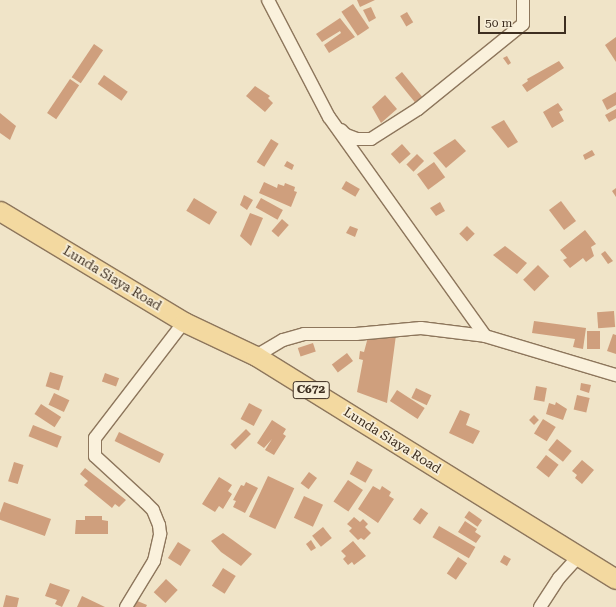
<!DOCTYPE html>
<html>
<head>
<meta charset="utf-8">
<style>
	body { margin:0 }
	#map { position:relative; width:616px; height:607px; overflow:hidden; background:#f0e4c8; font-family:"Roboto Serif",serif }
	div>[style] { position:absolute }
	.building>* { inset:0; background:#cf9f7d; transform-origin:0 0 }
	.roads { filter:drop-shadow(1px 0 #8d765c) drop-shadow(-1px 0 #8d765c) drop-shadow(0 1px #8d765c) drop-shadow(0 -1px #8d765c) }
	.street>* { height:12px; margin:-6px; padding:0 6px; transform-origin:6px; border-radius:6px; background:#faf1dc }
	.primary>* { height:19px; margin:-9.5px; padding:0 9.5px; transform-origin:9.5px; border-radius:9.5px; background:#f3d9a0 }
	span { translate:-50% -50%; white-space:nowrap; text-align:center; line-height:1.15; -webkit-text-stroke:3.5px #f7eed8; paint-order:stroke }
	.shield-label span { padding:1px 3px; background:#f7eed8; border:1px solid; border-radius:3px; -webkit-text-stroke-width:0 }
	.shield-label { font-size:12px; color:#3d2e20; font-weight:700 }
	.street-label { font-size:13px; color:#3d2e20 }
	.scale { position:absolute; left:478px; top:16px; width:88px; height:18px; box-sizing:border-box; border:2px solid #3d2e20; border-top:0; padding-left:5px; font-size:12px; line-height:14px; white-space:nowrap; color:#3d2e20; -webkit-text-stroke:3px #f7eed8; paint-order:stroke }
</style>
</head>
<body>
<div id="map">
	<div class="building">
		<div style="clip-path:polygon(357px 0,375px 0,360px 7px)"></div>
		<div style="left:353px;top:4px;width:29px;height:14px;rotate:56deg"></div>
		<div style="clip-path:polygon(371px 7px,376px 18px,369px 22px,363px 10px)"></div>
		<div style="left:407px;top:12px;width:12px;height:8px;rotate:59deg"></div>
		<div style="clip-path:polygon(340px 18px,355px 37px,329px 53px,324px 45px,341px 33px,340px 31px,322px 42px,316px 34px)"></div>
		<div style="clip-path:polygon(616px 37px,616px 62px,605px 45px)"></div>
		<div style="left:94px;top:44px;width:11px;height:40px;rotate:34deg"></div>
		<div style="clip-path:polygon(507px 56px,511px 63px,508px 65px,503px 58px)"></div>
		<div style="clip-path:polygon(559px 61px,564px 68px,527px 92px,522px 85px,528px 81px,527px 79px)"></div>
		<div style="left:402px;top:72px;width:32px;height:9px;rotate:51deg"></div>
		<div style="left:104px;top:75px;width:29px;height:11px;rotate:35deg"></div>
		<div style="left:70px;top:79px;width:11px;height:41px;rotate:34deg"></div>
		<div style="clip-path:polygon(255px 86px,270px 96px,268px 98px,273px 103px,265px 112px,246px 96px)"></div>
		<div style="clip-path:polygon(616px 92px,616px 105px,607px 110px,602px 100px)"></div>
		<div style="clip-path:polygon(385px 95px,397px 109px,381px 123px,372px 107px)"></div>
		<div style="clip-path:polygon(558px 103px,563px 110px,559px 112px,564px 121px,552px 128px,543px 112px)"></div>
		<div style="clip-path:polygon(616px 109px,616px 118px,609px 122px,605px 115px)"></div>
		<div style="clip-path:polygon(0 113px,16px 126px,10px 140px,0 133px)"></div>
		<div style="clip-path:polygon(504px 120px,518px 142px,508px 148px,491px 127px)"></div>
		<div style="left:271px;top:139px;width:9px;height:27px;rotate:32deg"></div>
		<div style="clip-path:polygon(455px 139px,466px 151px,446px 168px,433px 153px)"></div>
		<div style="left:402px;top:144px;width:13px;height:15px;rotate:48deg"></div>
		<div style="clip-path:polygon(592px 150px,595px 155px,585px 160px,583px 155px)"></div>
		<div style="left:417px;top:154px;width:10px;height:15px;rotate:45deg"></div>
		<div style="clip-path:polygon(287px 161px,294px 165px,292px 170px,284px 166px)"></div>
		<div style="left:434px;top:162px;width:19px;height:21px;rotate:54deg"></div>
		<div style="left:346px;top:181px;width:16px;height:9px;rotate:30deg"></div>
		<div style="clip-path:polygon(264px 182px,277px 188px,278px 184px,284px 186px,285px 183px,295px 187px,294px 191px,297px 192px,291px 207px,259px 193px)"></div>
		<div style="clip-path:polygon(616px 188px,616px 197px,612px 191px)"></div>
		<div style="clip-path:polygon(244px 195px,253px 200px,247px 210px,240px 205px)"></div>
		<div style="left:194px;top:198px;width:27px;height:15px;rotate:31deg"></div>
		<div style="left:261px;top:198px;width:25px;height:11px;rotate:29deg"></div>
		<div style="left:561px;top:201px;width:25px;height:15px;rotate:53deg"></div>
		<div style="clip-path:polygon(440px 202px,445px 211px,436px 216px,430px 208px)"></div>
		<div style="clip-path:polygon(250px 213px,263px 218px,251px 246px,240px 236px)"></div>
		<div style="left:282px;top:219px;width:9px;height:16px;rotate:41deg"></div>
		<div style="clip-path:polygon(350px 226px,358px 229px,355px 237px,346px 233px)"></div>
		<div style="left:467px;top:226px;width:11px;height:11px;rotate:45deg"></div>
		<div style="clip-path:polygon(585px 230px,596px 244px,591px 247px,594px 256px,586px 262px,583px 258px,570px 268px,563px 260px,567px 258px,560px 250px)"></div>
		<div style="clip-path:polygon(505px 246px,527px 263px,517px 274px,493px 255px)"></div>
		<div style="clip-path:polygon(605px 251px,613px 261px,608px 264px,601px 254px)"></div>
		<div style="left:538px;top:265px;width:16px;height:21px;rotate:45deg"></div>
		<div style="left:614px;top:311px;width:16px;height:17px;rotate:86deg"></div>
		<div style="clip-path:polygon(534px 321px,586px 328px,583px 349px,573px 347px,575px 339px,532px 333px)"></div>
		<div style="left:587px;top:331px;width:13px;height:18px"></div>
		<div style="clip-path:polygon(613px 334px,616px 335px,616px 354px,607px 351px)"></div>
		<div style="clip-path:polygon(396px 335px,387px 403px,357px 392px,363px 360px,359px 359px,360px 351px,364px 352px,368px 337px)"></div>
		<div style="left:313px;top:343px;width:9px;height:16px;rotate:72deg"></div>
		<div style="left:347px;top:353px;width:10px;height:19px;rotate:53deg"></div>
		<div style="left:50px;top:372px;width:14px;height:15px;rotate:17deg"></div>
		<div style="left:105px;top:373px;width:15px;height:9px;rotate:20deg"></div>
		<div style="clip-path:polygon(581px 383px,591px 385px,589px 393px,580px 390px)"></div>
		<div style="left:536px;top:386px;width:11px;height:14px;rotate:10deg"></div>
		<div style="left:416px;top:388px;width:17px;height:11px;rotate:25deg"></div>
		<div style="left:397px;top:390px;width:33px;height:13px;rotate:33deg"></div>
		<div style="left:54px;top:393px;width:17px;height:13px;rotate:25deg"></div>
		<div style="left:577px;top:395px;width:13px;height:15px;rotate:13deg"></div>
		<div style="clip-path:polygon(556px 402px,567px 409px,563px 420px,546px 414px,549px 403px,555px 405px)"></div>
		<div style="left:249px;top:403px;width:15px;height:18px;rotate:28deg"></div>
		<div style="left:41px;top:404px;width:24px;height:12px;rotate:33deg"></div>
		<div style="clip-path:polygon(460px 410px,470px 414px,466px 425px,480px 431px,473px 444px,449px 433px)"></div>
		<div style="left:534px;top:415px;width:7px;height:7px;rotate:45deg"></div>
		<div style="left:543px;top:419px;width:15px;height:17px;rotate:32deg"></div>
		<div style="clip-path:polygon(272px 420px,286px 429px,283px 434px,286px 436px,274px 455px,265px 450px,272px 439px,264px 448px,257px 443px)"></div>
		<div style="left:33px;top:425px;width:31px;height:12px;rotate:22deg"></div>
		<div style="left:246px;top:429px;width:7px;height:22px;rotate:45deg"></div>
		<div style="left:119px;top:432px;width:50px;height:10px;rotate:26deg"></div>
		<div style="left:557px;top:439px;width:19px;height:14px;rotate:39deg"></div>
		<div style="left:546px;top:455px;width:16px;height:16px;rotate:38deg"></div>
		<div style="clip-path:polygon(582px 460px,594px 470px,582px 484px,575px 478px,577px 475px,572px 471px)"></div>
		<div style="left:357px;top:461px;width:18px;height:15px;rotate:29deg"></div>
		<div style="left:14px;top:462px;width:10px;height:20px;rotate:17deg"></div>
		<div style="clip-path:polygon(85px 468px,126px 500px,119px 507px,115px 504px,112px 508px,84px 485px,88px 481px,80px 474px)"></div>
		<div style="left:309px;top:472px;width:10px;height:14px;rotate:37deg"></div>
		<div style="left:268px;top:476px;width:29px;height:45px;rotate:25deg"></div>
		<div style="clip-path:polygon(219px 477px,232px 485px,228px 491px,232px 494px,223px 509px,219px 506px,215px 512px,202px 504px)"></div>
		<div style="left:348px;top:480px;width:18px;height:26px;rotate:34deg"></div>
		<div style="clip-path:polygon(246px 482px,258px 488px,245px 513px,233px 507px,236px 501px,233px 500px,241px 485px,244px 486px)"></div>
		<div style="clip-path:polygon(373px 486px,380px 490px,382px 486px,391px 492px,389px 496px,394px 499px,378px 523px,358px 509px)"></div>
		<div style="left:304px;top:496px;width:21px;height:24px;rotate:25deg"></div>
		<div style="left:4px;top:502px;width:50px;height:18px;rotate:20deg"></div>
		<div style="left:421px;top:508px;width:9px;height:14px;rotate:36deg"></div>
		<div style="left:469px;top:511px;width:16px;height:8px;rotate:35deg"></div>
		<div style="clip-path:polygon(85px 516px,102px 516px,102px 520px,108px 521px,108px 534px,75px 534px,76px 520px,85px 520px)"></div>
		<div style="clip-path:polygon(354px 517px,360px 522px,363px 519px,368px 524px,365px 527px,371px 533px,364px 540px,361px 538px,358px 540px,349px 531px,352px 528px,347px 524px)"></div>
		<div style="clip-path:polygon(465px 521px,477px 529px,475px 532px,481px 536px,476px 543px,458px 532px)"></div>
		<div style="left:439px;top:526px;width:42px;height:13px;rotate:30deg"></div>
		<div style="left:323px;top:527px;width:14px;height:14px;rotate:51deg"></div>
		<div style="clip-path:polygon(223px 533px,252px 554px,241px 566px,221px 552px,211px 541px)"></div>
		<div style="clip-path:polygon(311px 540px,316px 548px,311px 551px,306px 544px)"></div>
		<div style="clip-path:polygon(353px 541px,366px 556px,354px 565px,352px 562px,348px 565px,343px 559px,346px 556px,341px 551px)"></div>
		<div style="left:178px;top:542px;width:15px;height:19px;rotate:32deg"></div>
		<div style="left:504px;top:555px;width:8px;height:8px;rotate:30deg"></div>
		<div style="left:458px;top:557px;width:11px;height:20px;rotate:34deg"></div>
		<div style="left:223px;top:568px;width:15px;height:21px;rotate:32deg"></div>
		<div style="left:166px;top:579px;width:16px;height:18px;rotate:43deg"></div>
		<div style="clip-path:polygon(50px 583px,70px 590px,62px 607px,55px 604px,57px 600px,45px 596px)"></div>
		<div style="clip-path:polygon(6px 595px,19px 598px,17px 607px,3px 607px)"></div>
		<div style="clip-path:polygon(82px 596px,105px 607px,77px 607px)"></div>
		<div style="clip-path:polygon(135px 600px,147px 605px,146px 607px,132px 607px)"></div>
	</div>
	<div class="roads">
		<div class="street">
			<div style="left:268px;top:0;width:132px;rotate:62.5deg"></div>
			<div style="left:329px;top:117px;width:269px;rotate:54.5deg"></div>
			<div style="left:341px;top:130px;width:7px;rotate:45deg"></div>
			<div style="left:346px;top:135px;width:12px;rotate:20deg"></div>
			<div style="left:357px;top:139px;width:14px"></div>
			<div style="left:371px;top:139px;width:56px;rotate:-32.6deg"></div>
			<div style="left:418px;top:109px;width:135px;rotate:-39deg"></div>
			<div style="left:523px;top:24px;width:24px;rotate:-90deg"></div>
			<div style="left:256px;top:356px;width:31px;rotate:-31deg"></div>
			<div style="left:283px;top:340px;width:22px;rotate:-16deg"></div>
			<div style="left:304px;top:334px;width:52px"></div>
			<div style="left:356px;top:334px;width:65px;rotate:-5.3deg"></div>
			<div style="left:421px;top:328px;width:64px;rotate:7.1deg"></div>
			<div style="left:485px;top:336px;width:137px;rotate:16.6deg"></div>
			<div style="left:126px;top:607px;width:54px;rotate:-58.7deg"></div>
			<div style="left:154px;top:561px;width:28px;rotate:-77deg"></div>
			<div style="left:160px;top:534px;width:9px;rotate:-96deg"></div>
			<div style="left:159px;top:525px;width:16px;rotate:-112deg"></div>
			<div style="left:153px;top:510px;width:11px;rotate:-135deg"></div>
			<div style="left:145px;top:502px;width:68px;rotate:-137.4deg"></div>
			<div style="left:95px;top:456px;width:18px;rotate:-90deg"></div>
			<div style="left:95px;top:438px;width:146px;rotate:-52.5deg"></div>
			<div style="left:540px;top:607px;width:35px;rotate:-57deg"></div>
			<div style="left:559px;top:578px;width:30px;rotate:-48deg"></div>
		</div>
		<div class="primary">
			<div style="left:0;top:211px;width:215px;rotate:31.1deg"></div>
			<div style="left:184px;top:322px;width:80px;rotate:25.3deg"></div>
			<div style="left:256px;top:356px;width:423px;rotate:31.8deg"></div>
		</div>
	</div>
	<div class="shield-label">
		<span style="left:311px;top:390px">C672</span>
	</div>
	<div class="street-label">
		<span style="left:112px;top:279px;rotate:31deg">Lunda Siaya Road</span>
		<span style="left:392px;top:441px;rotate:32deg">Lunda Siaya Road</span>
	</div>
	<div class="scale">50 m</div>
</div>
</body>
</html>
